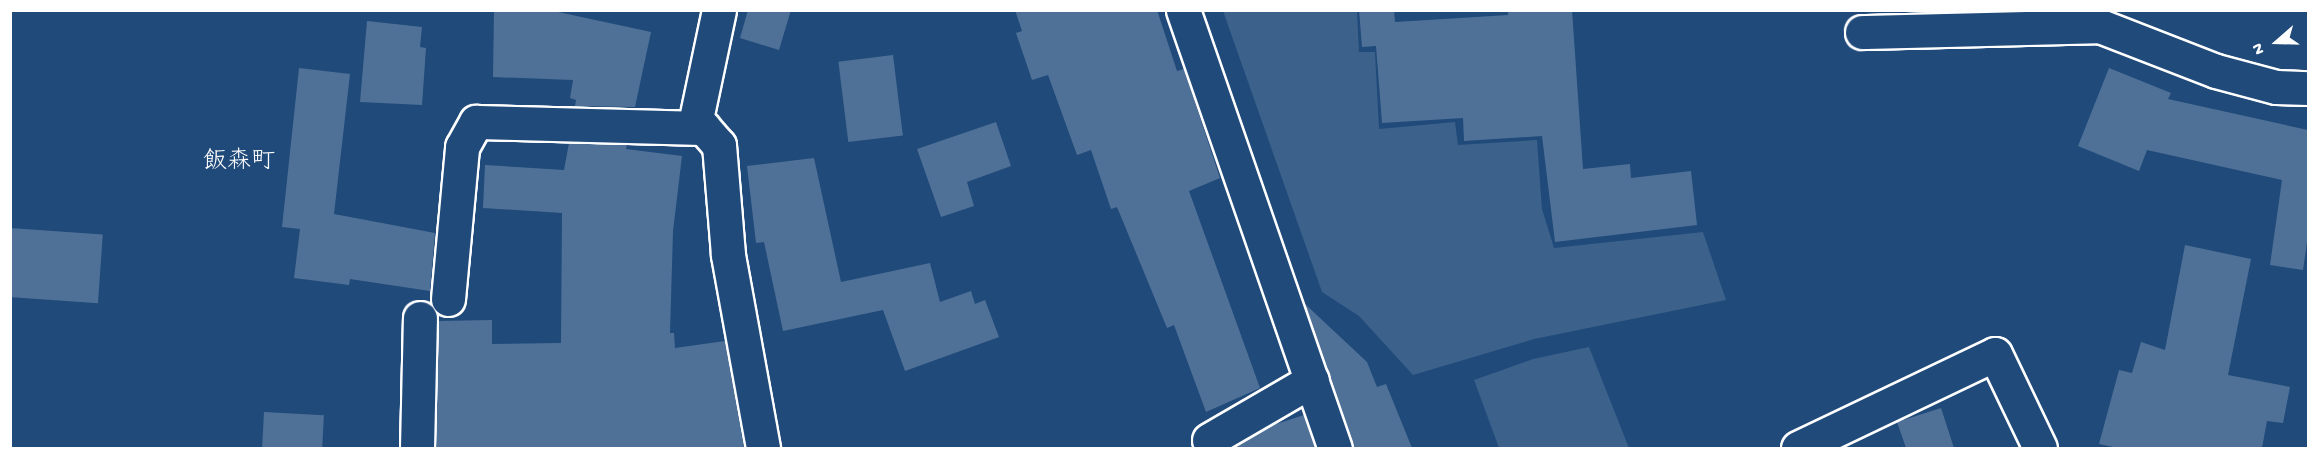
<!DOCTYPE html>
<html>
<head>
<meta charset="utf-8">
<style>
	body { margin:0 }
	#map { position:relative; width:2319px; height:459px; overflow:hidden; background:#1f4a7a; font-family:"Gochi Hand","Klee One",sans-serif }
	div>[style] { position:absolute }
	.green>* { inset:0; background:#3c618b }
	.building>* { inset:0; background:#507197; transform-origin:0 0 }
	.roads { filter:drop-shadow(2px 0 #fff) drop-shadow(-2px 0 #fff) drop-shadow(0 2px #fff) drop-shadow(0 -2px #fff) }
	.minor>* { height:33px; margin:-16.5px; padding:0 16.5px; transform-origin:16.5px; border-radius:16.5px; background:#1f4a7a }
	.tertiary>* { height:33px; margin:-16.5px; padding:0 16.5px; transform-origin:16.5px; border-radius:16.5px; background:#1f4a7a }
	span { translate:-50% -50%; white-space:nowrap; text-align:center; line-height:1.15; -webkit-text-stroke:5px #1f4a7a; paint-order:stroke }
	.quarter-label { font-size:24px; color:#fff }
	.frame { position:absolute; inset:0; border:12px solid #fff; pointer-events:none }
	.north { position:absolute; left:2247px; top:12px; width:60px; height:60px; -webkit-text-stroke:4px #1f4a7a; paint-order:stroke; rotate:250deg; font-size:16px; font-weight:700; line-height:24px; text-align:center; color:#fff }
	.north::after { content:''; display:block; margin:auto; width:21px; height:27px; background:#fff; clip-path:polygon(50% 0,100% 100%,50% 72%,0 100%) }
</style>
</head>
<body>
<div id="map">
	<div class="green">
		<div style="clip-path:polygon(1223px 11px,1357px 11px,1359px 52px,1375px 52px,1379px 129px,1455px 122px,1458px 145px,1537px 140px,1542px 209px,1554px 248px,1703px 232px,1726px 300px,1534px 339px,1413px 375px,1359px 316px,1322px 292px)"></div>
		<div style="clip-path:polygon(1589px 347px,1629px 448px,1499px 448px,1474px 380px,1533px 359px)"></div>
	</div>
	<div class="building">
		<div style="clip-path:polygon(494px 10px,549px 10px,651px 32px,635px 107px,575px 106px,576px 100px,570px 98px,573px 80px,493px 77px)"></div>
		<div style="clip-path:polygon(748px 10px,791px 10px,779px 50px,740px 38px)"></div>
		<div style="clip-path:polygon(1015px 10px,1157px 10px,1177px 71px,1184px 69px,1220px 178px,1189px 191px,1260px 388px,1206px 412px,1174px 325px,1167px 328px,1117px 207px,1111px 209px,1091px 150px,1077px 155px,1048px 75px,1032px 80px,1016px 33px,1022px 31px)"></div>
		<div style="clip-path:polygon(1359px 10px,1394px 10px,1395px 22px,1508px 15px,1508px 10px,1572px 10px,1583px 169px,1630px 164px,1631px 178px,1691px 171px,1697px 225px,1555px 242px,1542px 136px,1464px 141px,1463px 118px,1382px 123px,1376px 46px,1362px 47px)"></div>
		<div style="clip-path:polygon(367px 21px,422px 27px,420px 47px,426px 48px,422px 105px,360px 102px)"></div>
		<div style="left:893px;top:55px;width:81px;height:55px;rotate:83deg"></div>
		<div style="clip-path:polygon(299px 68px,350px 74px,334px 214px,435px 233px,430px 291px,350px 279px,349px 285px,294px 278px,300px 229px,282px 227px)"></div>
		<div style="clip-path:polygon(2109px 68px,2171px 93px,2168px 99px,2308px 130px,2308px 235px,2303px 270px,2270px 265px,2282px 180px,2147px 150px,2139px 171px,2078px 146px)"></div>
		<div style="clip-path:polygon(996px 122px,1011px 166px,967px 182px,974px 206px,941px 217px,917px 149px)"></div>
		<div style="clip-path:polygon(569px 143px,627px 145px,626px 149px,682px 156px,673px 231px,670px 333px,674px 333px,675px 348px,725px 341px,744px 448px,436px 448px,439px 321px,492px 320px,492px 344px,561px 343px,562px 213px,483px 208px,485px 165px,564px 170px)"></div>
		<div style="clip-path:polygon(814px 158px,841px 282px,930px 263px,940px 302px,971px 291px,975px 304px,985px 300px,999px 337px,905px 371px,883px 310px,783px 331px,764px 242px,756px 243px,747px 166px)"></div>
		<div style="left:10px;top:228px;width:93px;height:69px;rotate:4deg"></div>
		<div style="clip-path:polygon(2185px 245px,2251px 259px,2228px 375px,2290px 387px,2283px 423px,2267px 421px,2262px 448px,2118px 448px,2099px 444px,2119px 370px,2132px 373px,2141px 342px,2165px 350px)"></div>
		<div style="clip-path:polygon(1305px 304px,1367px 362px,1377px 387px,1386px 384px,1412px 448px,1353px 448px)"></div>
		<div style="clip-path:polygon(1941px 408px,1954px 448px,1906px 448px,1897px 422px)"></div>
		<div style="left:264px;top:412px;width:60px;height:36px;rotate:3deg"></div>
		<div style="clip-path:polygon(1304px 415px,1315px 448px,1232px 448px,1270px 426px)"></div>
	</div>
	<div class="roads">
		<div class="minor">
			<div style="left:719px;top:10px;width:111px;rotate:101.9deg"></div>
			<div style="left:696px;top:119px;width:35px;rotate:49deg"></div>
			<div style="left:719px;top:145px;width:110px;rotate:85.3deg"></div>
			<div style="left:728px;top:255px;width:196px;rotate:79.7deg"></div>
			<div style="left:2076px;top:10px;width:29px;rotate:34deg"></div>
			<div style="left:2100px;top:26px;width:124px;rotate:21.2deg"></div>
			<div style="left:2216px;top:71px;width:62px;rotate:14.9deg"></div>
			<div style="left:2276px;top:87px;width:32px;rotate:2deg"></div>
			<div style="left:1862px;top:32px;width:238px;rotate:-1.4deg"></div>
			<div style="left:448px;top:299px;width:153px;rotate:-84.7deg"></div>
			<div style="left:462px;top:147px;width:29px;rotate:-61deg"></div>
			<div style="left:476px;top:122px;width:228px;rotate:1.5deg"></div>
			<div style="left:1209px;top:440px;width:119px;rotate:-30.2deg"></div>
			<div style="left:417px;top:448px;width:130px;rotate:-88.7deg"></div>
			<div style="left:1798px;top:448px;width:218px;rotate:-25.5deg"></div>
			<div style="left:1995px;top:354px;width:104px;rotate:64.4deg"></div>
		</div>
		<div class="tertiary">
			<div style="left:1183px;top:10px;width:464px;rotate:70.9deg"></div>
		</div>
	</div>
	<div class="quarter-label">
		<span style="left:239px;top:163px">飯森町</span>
	</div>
	<div class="frame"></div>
	<div class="north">N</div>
</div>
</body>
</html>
